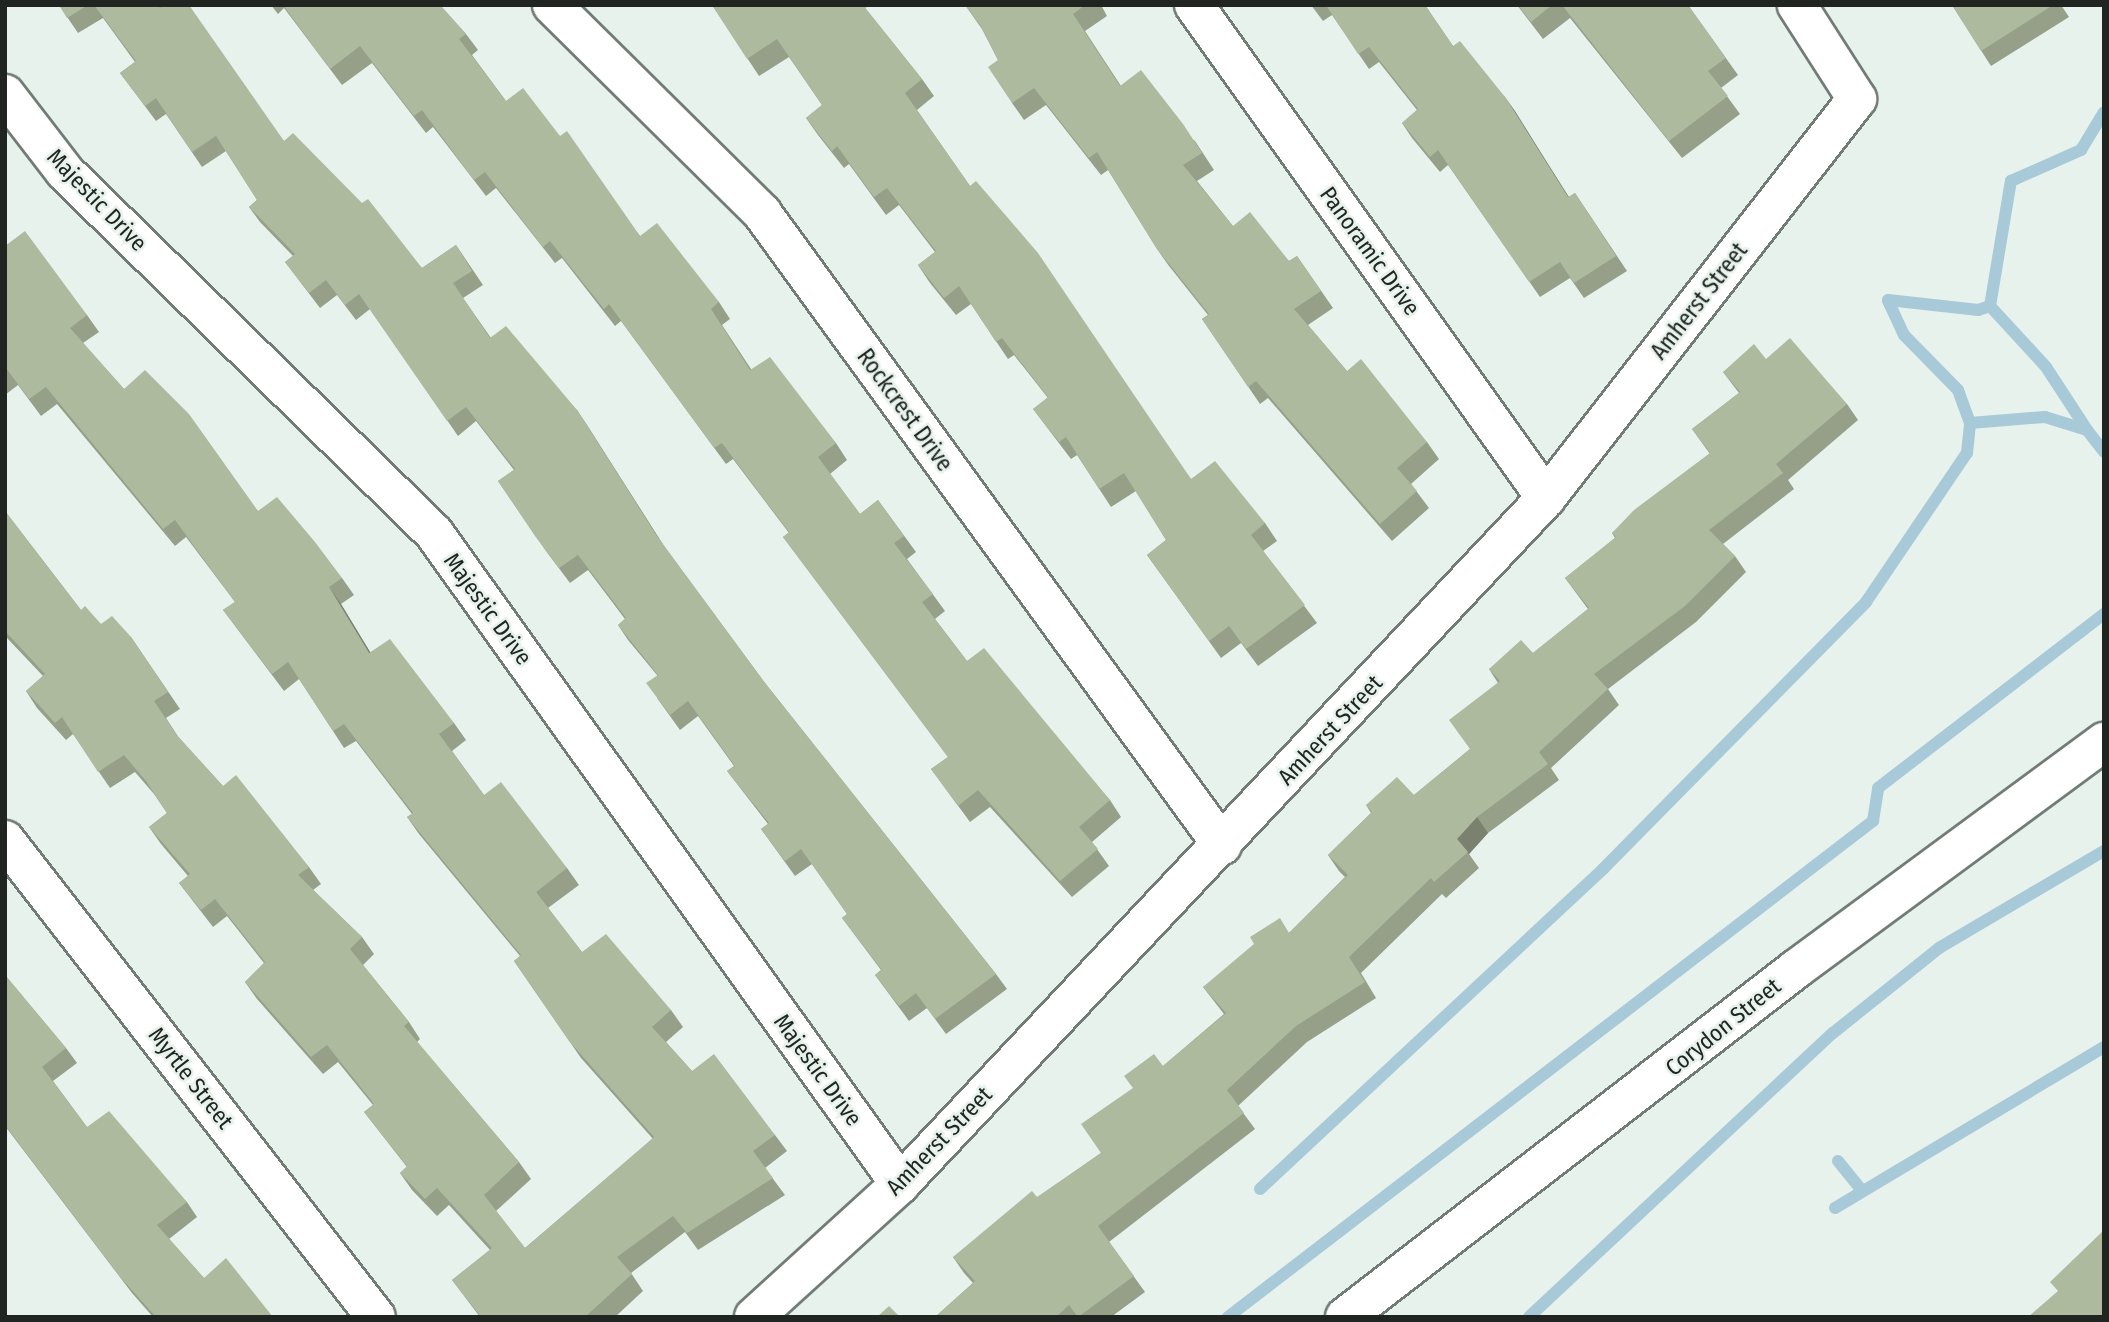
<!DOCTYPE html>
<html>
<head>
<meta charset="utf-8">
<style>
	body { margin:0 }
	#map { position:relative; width:2109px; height:1322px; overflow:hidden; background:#e7f2ec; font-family:"Fira Sans Condensed",sans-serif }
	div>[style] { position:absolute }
	.stream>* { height:12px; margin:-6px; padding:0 6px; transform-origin:6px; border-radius:6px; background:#a8c9d8 }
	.roads { filter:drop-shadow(2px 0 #727c76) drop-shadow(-2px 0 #727c76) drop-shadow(0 2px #727c76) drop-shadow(0 -2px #727c76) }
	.minor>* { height:38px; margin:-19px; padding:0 19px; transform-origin:19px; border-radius:19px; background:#fff }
	.major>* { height:38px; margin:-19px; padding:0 19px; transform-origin:19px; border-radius:19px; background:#fff }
	.wall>* { inset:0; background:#96a088 }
	.shaded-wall>* { inset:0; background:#7a826f }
	.building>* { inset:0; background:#aeba9e }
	span { translate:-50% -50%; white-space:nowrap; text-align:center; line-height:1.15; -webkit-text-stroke:5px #e7f2ec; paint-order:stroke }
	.street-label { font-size:23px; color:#212522 }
	.frame { position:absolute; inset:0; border:7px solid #212522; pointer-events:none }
</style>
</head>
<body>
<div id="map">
	<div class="stream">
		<div style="left:1990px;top:306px;width:83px;rotate:47.4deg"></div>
		<div style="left:2046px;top:367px;width:75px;rotate:56.9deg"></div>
		<div style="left:1970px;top:423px;width:75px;rotate:-4.6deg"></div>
		<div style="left:2045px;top:417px;width:44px;rotate:17.2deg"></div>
		<div style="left:2087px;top:430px;width:28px;rotate:52deg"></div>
		<div style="left:1838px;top:1161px;width:38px;rotate:51deg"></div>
		<div style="left:1260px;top:1189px;width:469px;rotate:-43deg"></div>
		<div style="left:1603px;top:869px;width:375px;rotate:-45.4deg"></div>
		<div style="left:1866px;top:602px;width:180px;rotate:-55.9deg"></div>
		<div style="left:1967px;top:453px;width:30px;rotate:-84deg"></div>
		<div style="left:1970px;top:423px;width:35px;rotate:-110deg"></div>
		<div style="left:1958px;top:390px;width:77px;rotate:-134.5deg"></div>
		<div style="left:1904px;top:335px;width:38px;rotate:-115deg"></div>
		<div style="left:1888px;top:300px;width:91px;rotate:6.3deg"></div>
		<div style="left:1978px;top:310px;width:13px;rotate:-18deg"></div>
		<div style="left:1990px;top:306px;width:127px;rotate:-80.5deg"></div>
		<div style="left:2011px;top:181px;width:77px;rotate:-23.9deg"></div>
		<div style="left:2081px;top:150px;width:44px;rotate:-58.8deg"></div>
		<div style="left:1835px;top:1208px;width:313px;rotate:-30.9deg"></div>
		<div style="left:1228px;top:1317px;width:814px;rotate:-37.56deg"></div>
		<div style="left:1873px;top:821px;width:33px;rotate:-81deg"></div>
		<div style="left:1878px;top:788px;width:285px;rotate:-37.6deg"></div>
		<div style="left:1529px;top:1317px;width:416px;rotate:-43.1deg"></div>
		<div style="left:1833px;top:1033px;width:136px;rotate:-38.7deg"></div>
		<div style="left:1939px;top:948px;width:191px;rotate:-30.5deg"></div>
	</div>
	<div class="roads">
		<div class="minor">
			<div style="left:552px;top:5px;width:296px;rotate:44.7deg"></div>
			<div style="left:762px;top:213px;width:782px;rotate:53.95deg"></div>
			<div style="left:1194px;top:5px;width:606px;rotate:54.47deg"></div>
			<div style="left:5px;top:94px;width:98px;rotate:52.4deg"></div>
			<div style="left:65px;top:172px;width:516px;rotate:44.37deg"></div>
			<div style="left:434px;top:533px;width:801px;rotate:54.4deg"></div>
			<div style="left:5px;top:840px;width:604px;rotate:52.13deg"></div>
			<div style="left:754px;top:1317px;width:197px;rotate:-42.3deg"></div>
			<div style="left:900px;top:1184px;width:942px;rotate:-46.72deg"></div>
			<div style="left:1546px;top:498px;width:506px;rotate:-52.07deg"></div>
			<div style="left:1857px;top:99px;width:112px;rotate:-122.6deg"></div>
		</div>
		<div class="major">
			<div style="left:1345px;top:1317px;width:570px;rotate:-37.65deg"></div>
			<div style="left:1796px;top:969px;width:383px;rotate:-36.4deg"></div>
		</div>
	</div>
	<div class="wall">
		<div style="clip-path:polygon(59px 5px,159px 5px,284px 141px,422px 268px,456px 245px,483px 285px,463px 298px,491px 338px,577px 410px,664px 546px,765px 683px,996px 974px,1007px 989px,946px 1034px,927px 1008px,909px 1021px,875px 975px,881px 970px,842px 918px,847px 914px,812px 864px,795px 876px,761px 829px,768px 824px,727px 771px,734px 766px,698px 716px,680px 730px,657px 698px,657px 675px,628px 640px,618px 625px,625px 619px,588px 570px,570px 583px,546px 551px,498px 481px,514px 470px,476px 421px,458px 436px,370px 309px,356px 320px,337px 295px,320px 308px,285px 262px,293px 256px,260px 222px,249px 207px,257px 200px,226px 151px,202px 167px,166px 114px,156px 121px,120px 73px,135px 62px,103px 18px,78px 33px)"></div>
		<div style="clip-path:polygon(271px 5px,440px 5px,466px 34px,478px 50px,472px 55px,506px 101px,560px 136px,640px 236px,719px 302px,730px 319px,722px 325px,751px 369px,836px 443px,847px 460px,830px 474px,860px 514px,878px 500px,916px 552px,907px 559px,945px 611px,935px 619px,967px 661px,1110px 800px,1121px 817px,1092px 842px,1109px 866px,1072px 897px,990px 807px,970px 822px,931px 769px,948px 757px,783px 537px,789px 533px,733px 459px,726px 464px,621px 321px,615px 326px,562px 258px,555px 263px,496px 188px,486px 196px,433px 127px,426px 133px,372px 63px,342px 85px,284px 8px,278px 14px)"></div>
		<div style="clip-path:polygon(712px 5px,870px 5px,865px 8px,922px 79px,934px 96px,917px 110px,970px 186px,1191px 479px,1265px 523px,1277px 541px,1263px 551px,1317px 623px,1258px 666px,1241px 643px,1221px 658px,1147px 555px,1166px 540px,1136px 491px,1111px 507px,1077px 455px,1071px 459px,1033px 409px,1048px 398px,1014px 355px,1008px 359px,971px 304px,956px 315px,930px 283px,918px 265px,935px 252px,899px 205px,886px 215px,849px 164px,844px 168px,818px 135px,806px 118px,822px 105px,789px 57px,759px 76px)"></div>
		<div style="clip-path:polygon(965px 5px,1101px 5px,1107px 16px,1085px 31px,1121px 86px,1195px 141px,1214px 170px,1197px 181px,1233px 226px,1289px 261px,1297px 256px,1333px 308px,1308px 325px,1347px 371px,1427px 442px,1439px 459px,1411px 484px,1429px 508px,1392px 541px,1268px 398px,1260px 404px,1202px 319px,1208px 315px,1169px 266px,1157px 249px,1108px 170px,1101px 175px,1046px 105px,1024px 120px,1012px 103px,998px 60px,982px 29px)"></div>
		<div style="clip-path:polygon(1311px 5px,1425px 5px,1453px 46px,1505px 97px,1569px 197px,1575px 193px,1627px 271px,1584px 298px,1570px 278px,1540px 297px,1448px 165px,1440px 172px,1412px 138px,1402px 123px,1417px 110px,1379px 62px,1369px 69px,1332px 15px,1323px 21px)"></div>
		<div style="clip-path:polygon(1517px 5px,1688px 5px,1738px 75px,1721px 88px,1740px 114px,1682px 158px,1570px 18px,1543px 39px)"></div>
		<div style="clip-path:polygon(1952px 5px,2061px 5px,2069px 17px,1991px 66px)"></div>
		<div style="clip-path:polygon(5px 246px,87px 315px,99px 332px,83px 343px,124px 389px,258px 511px,342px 578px,354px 595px,341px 604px,370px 652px,454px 723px,466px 740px,452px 751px,484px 795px,567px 868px,579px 885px,548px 908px,582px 952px,671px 1010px,683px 1027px,666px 1042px,692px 1071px,775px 1135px,787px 1151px,765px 1168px,785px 1195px,698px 1250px,685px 1232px,631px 1273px,643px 1291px,615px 1317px,480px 1317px,452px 1280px,490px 1250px,449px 1205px,437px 1216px,412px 1190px,400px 1173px,407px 1167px,364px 1112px,373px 1105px,338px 1062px,323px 1074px,257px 999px,245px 982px,264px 963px,227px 916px,213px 927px,179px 883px,188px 876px,161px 844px,149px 827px,167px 813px,154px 794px,135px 772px,110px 788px,73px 734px,66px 740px,37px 708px,26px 691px,43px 676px,7px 638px,5px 639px,5px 511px,81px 610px,101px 624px,131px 637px,180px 709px,166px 718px,179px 738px,223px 786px,309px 867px,321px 884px,313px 890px,362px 937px,374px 954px,363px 965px,409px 1022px,420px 1039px,417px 1042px,519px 1162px,531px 1179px,496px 1211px,525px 1248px,653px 1139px,581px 1058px,514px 961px,520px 956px,419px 834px,407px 817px,412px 814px,356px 741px,344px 748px,299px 679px,284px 691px,223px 610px,235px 602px,186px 537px,175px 546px,57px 404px,41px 416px,18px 385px,5px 395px)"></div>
		<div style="clip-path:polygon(1766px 359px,1847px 404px,1858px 420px,1788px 480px,1794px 489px,1723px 544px,1735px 556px,1746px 572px,1696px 622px,1608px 689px,1619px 705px,1551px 768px,1559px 780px,1488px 833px,1469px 854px,1479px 868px,1446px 898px,1442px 894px,1361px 973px,1376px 998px,1307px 1042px,1238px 1106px,1255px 1129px,1109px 1242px,1145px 1292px,1111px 1317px,935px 1317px,973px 1283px,964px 1273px,953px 1257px,1101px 1153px,1163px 1066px,1224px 1014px,1203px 987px,1290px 932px,1345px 877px,1339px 871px,1328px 855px,1371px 813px,1366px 805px,1414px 795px,1470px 749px,1498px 683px,1489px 669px,1533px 653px,1588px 609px,1565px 578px,1615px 538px,1612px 533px,1710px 454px,1692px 429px,1739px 393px,1723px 372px)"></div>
		<div style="clip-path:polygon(5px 975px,66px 1048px,77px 1063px,53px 1081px,87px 1127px,187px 1202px,197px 1217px,169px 1239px,204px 1278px,273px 1317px,153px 1317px,132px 1293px,5px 1126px)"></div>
	</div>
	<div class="shaded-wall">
		<div style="clip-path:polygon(1505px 97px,1515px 111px,1578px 212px,1568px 197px)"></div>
		<div style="clip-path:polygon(577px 410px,587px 425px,667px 551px,657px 536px)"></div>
		<div style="clip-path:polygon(329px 587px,341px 604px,381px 670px,369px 653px)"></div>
		<div style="clip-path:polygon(1477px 817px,1488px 833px,1469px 854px,1457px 839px)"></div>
	</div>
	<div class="building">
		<div style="clip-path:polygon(59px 5px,88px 5px,67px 18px)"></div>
		<div style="clip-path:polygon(94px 5px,158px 5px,160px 8px,163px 5px,189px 5px,284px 141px,293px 133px,362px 203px,368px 199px,422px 268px,456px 245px,472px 271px,453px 283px,490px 338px,506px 326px,577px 410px,657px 536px,765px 683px,996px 974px,935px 1019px,916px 993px,899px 1006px,875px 975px,882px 970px,842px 918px,847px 914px,801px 849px,785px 861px,761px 829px,769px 823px,727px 771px,735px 766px,688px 701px,670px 715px,646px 683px,658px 675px,618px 625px,626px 618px,578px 555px,559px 568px,535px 536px,498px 481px,515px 469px,466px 407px,447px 421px,359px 294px,345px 305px,326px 280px,309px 293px,285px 262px,295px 254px,249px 207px,257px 200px,216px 136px,192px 152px,156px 98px,145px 106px,120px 73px,136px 61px)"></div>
		<div style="clip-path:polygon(283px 5px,440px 5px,466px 34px,459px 39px,506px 101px,523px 88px,560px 136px,567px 131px,640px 236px,657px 223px,719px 302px,711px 309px,750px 370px,770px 357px,836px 443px,818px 457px,860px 514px,878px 500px,904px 536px,894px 543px,933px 594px,922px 602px,967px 661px,984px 648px,1110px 800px,1079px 827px,1098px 849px,1060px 881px,978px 790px,958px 806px,931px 769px,948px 757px,783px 537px,789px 532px,722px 443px,714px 448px,609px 304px,604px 309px,550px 241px,543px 247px,485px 172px,474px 180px,422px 110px,414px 116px,360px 46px,330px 69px)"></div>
		<div style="clip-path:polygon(712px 5px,863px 5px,922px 79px,905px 93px,970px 186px,976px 181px,1038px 253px,1191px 479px,1215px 461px,1265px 523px,1251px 535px,1305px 605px,1246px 649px,1229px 626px,1209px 641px,1147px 555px,1166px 540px,1124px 473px,1099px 489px,1066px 437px,1059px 442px,1033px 409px,1048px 397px,1002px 338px,996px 342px,959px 286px,944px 298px,918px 265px,936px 251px,887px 188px,874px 197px,837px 146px,832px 151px,806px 118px,822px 105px,777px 39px,747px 59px)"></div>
		<div style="clip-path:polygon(965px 5px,1085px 5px,1073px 14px,1120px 86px,1141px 70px,1183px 124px,1202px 153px,1183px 165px,1233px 226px,1250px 212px,1289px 261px,1297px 256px,1321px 291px,1294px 309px,1347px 371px,1361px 359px,1427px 442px,1397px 468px,1417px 491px,1380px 524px,1256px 381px,1248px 387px,1202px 319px,1209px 314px,1157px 249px,1097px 152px,1089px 158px,1034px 88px,1012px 103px,988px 67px,998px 60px,981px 26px)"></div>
		<div style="clip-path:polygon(1326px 5px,1425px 5px,1453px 46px,1460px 41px,1505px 97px,1568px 197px,1575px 193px,1616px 256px,1574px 283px,1560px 262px,1529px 282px,1438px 150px,1430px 157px,1402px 123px,1418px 109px,1369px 47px,1358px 54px)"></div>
		<div style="clip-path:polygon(1518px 5px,1552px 5px,1531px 22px)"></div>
		<div style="clip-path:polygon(1562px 5px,1688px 5px,1726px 58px,1708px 71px,1728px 96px,1669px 141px)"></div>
		<div style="clip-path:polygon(1952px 5px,2053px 5px,1981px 51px)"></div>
		<div style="clip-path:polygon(25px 231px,87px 315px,70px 328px,124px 389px,145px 370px,189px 414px,258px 511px,277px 497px,315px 542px,342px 578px,329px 587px,369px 653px,390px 639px,454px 723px,439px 734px,484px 795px,501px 782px,567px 868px,536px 892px,582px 952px,606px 934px,671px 1010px,652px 1027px,692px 1071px,714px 1054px,775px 1135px,753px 1151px,773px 1178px,687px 1233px,673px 1216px,617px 1257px,632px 1274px,585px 1317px,481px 1317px,452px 1280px,492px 1248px,437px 1188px,425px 1199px,400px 1173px,407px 1166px,364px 1112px,374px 1104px,327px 1045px,311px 1057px,245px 982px,265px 962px,215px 899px,201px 910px,179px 883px,190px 874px,149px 827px,167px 813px,146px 781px,124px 755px,98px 772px,62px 717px,55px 723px,26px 691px,45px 674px,5px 631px,5px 511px,81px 610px,85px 606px,101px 624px,112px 616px,131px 637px,168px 692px,154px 701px,176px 734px,223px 786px,236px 775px,309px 867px,298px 875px,362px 937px,350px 949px,409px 1022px,404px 1026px,519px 1162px,484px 1195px,525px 1248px,654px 1137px,569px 1041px,514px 961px,521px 955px,407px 817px,413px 813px,344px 724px,333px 731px,288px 662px,272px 674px,223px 610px,235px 602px,175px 520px,163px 529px,46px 387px,29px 399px,6px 368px,5px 369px,5px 246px)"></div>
		<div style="clip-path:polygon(1790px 338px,1847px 404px,1776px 464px,1783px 473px,1709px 530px,1735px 556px,1685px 606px,1594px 674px,1608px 689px,1539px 752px,1548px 764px,1477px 817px,1457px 839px,1468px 852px,1434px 882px,1431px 878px,1349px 957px,1365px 982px,1296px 1026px,1227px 1090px,1244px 1113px,1098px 1226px,1134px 1276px,1078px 1317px,1069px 1305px,1056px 1317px,935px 1317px,975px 1281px,953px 1257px,1032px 1191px,1037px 1197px,1101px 1153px,1081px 1124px,1133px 1088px,1124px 1076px,1154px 1054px,1163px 1066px,1226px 1013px,1203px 987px,1254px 944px,1250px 937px,1280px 918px,1289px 933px,1348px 875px,1328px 855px,1372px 812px,1366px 805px,1397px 777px,1414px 795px,1470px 749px,1449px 720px,1500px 681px,1489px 669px,1521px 640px,1533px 653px,1589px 608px,1565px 578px,1616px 537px,1612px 533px,1634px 510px,1710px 453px,1692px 429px,1740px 392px,1723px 372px,1754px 344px,1766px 359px)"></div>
		<div style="clip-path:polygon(5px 975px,66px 1048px,42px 1067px,87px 1127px,109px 1111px,187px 1202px,157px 1225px,204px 1278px,226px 1258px,273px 1317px,156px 1317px,121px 1278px,5px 1125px)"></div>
		<div style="clip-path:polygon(2104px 1230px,2104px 1317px,2028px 1317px,2058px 1291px,2050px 1282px)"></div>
		<div style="clip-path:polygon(889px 1306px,900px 1317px,877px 1317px)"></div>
	</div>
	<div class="street-label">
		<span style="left:97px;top:200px;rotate:46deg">Majestic Drive</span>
		<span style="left:1370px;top:251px;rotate:54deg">Panoramic Drive</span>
		<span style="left:1699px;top:301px;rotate:-52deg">Amherst Street</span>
		<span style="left:905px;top:410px;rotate:54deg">Rockcrest Drive</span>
		<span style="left:488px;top:609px;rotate:54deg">Majestic Drive</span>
		<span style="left:1330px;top:730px;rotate:-47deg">Amherst Street</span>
		<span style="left:1723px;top:1027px;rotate:-39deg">Corydon Street</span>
		<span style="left:818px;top:1070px;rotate:54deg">Majestic Drive</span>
		<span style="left:191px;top:1078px;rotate:52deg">Myrtle Street</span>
		<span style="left:939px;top:1141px;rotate:-46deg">Amherst Street</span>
	</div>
	<div class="frame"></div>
</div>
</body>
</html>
